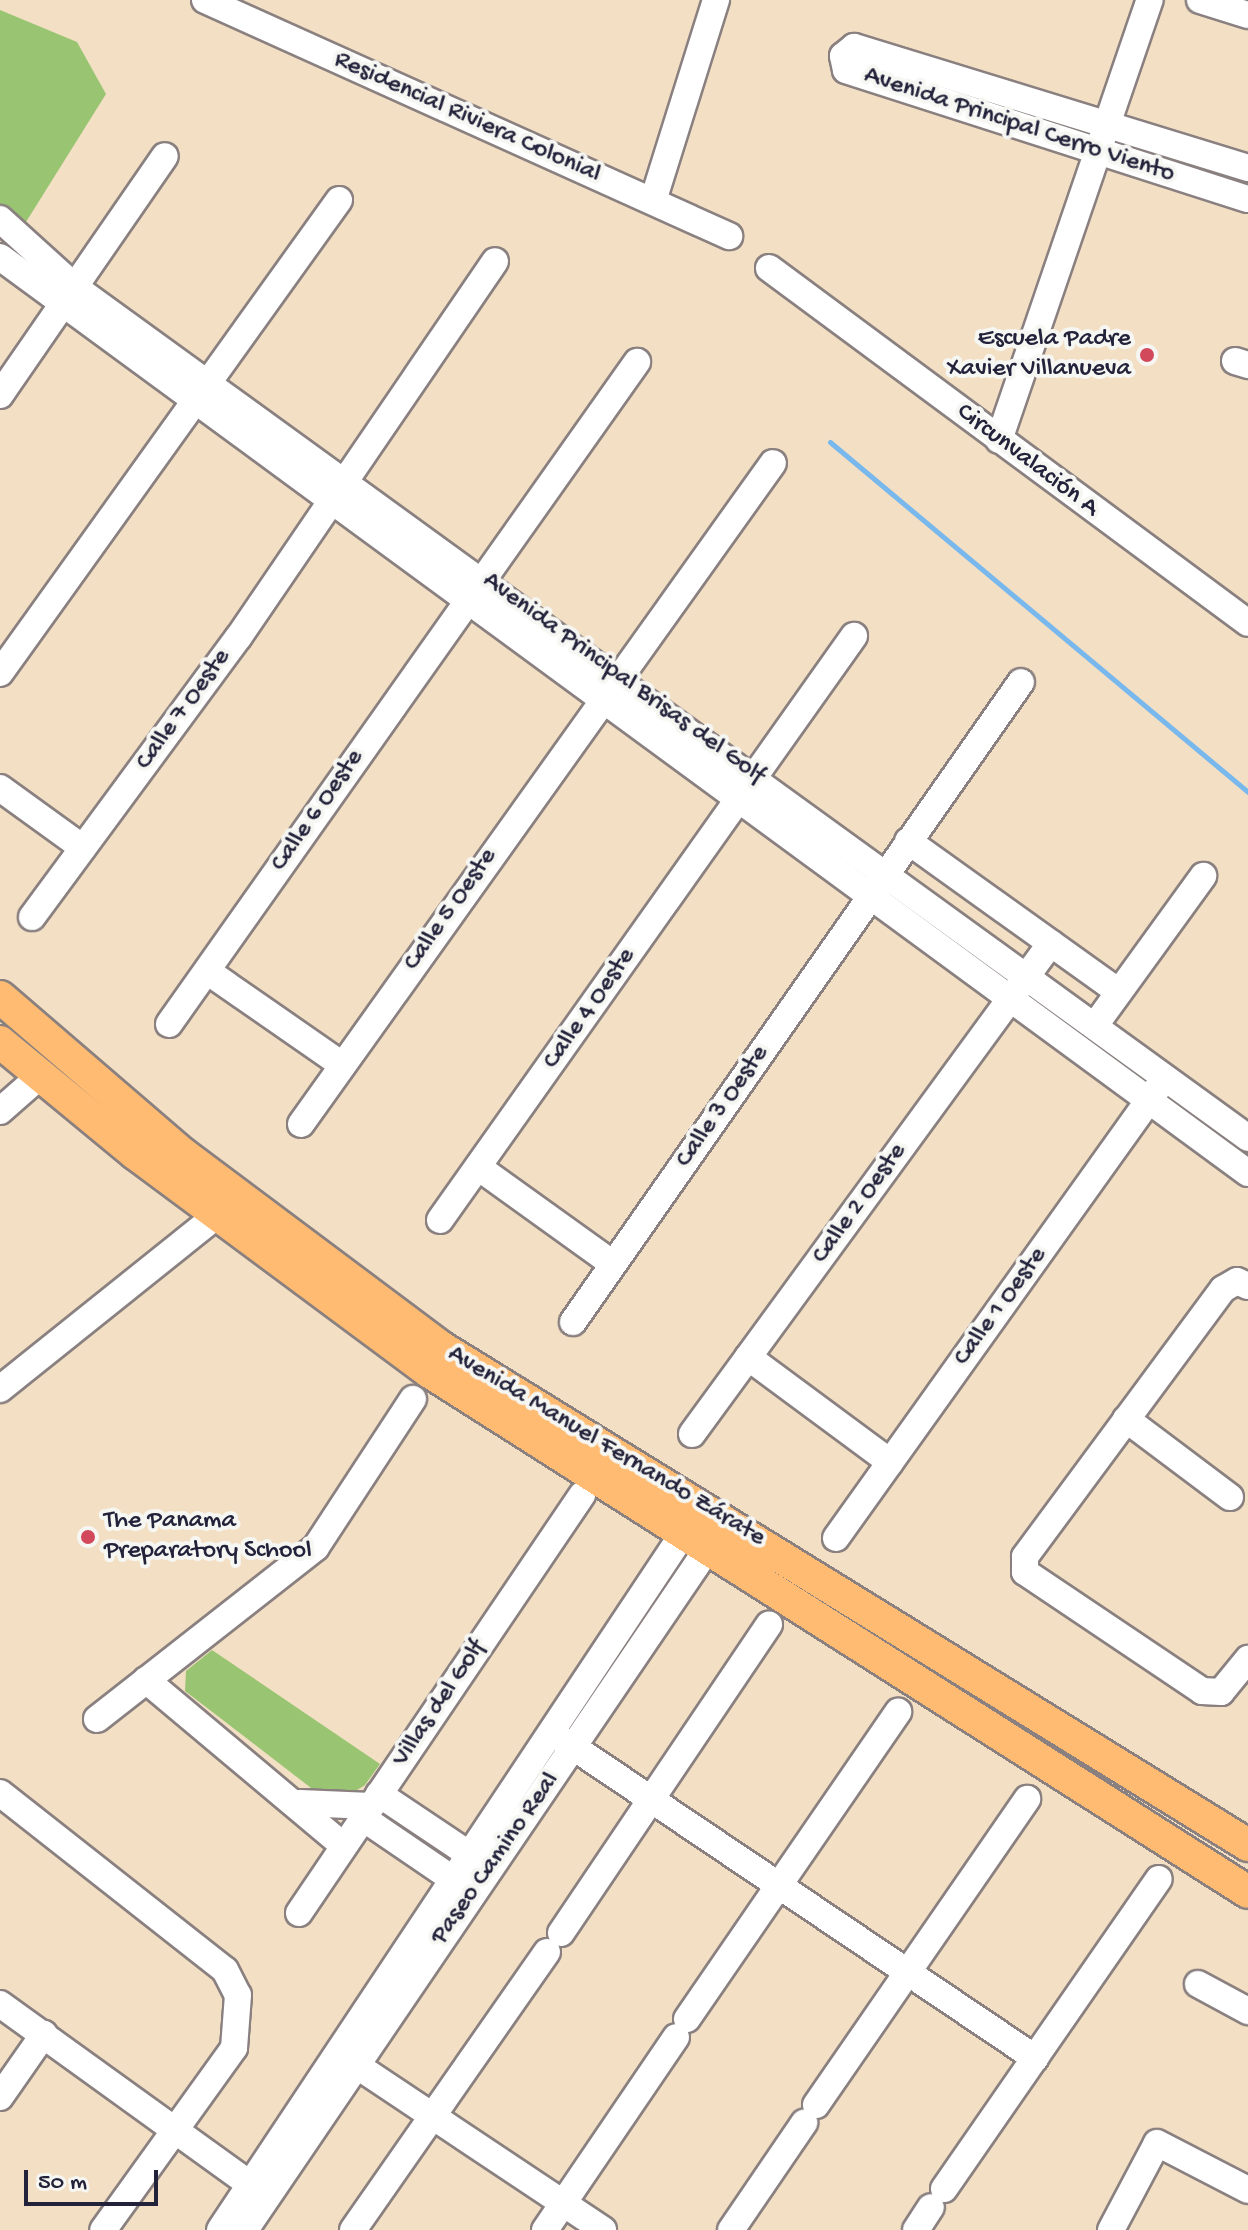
<!DOCTYPE html>
<html>
<head>
<meta charset="utf-8">
<style>
	body { margin:0 }
	#map { position:relative; width:1248px; height:2230px; overflow:hidden; background:#f3dfc4; font-family:"Gochi Hand",sans-serif }
	div>[style] { position:absolute }
	.green>* { inset:0; background:#99c573 }
	.stream>* { height:5px; margin:-2.5px; padding:0 2.5px; transform-origin:2.5px; border-radius:2.5px; background:#79b8ed }
	.roads { filter:drop-shadow(2px 0 #8a8080) drop-shadow(-2px 0 #8a8080) drop-shadow(0 2px #8a8080) drop-shadow(0 -2px #8a8080) }
	.minor>* { height:26px; margin:-13px; padding:0 13px; transform-origin:13px; border-radius:13px; background:#fff }
	.major>* { height:32px; margin:-16px; padding:0 16px; transform-origin:16px; border-radius:16px; background:#febb71 }
	.dots>* { width:22px; height:22px; translate:-50% -50%; box-sizing:border-box; border:4px solid #f6f6f2; border-radius:50% }
	span { translate:-50% -50%; white-space:nowrap; text-align:center; line-height:1.15; -webkit-text-stroke:8px #f6f6f2; paint-order:stroke }
	.street-label { font-size:26px; color:#22223b }
	.poi-label { font-size:26px; color:#22223b }
	.right { translate:-100% -50%; text-align:right }
	.left { translate:0 -50%; text-align:left }
	.scale { position:absolute; left:24px; top:2170px; width:134px; height:36px; box-sizing:border-box; border:4px solid #22223b; border-top:0; padding-left:10px; font-size:24px; line-height:28px; white-space:nowrap; color:#22223b; -webkit-text-stroke:6px #f6f6f2; paint-order:stroke }
</style>
</head>
<body>
<div id="map">
	<div class="green">
		<div style="clip-path:polygon(0 10px,77px 42px,106px 94px,16px 238px,0 218px)"></div>
		<div style="clip-path:polygon(212px 1650px,380px 1764px,365px 1785px,354px 1792px,315px 1791px,185px 1691px,186px 1671px)"></div>
	</div>
	<div class="stream">
		<div style="left:830px;top:442px;width:545px;rotate:39.94deg"></div>
	</div>
	<div class="roads">
		<div class="minor">
			<div style="left:205px;top:0;width:575px;rotate:24.25deg"></div>
			<div style="left:1200px;top:0;width:50px;rotate:17.4deg"></div>
			<div style="left:1248px;top:168px;width:412px;rotate:-162.9deg"></div>
			<div style="left:854px;top:47px;width:14px;rotate:141deg"></div>
			<div style="left:843px;top:56px;width:14px;rotate:78deg"></div>
			<div style="left:846px;top:70px;width:422px;rotate:17.8deg"></div>
			<div style="left:653px;top:201px;width:211px;rotate:-72.6deg"></div>
			<div style="left:0;top:219px;width:103px;rotate:42.2deg"></div>
			<div style="left:76px;top:288px;width:1448px;rotate:35.95deg"></div>
			<div style="left:0;top:257px;width:1548px;rotate:36.28deg"></div>
			<div style="left:769px;top:268px;width:596px;rotate:36.54deg"></div>
			<div style="left:1235px;top:361px;width:14px;rotate:17deg"></div>
			<div style="left:0;top:395px;width:290px;rotate:-55.4deg"></div>
			<div style="left:999px;top:440px;width:465px;rotate:-71.1deg"></div>
			<div style="left:0;top:673px;width:582px;rotate:-54.37deg"></div>
			<div style="left:0;top:788px;width:102px;rotate:35.9deg"></div>
			<div style="left:908px;top:841px;width:259px;rotate:35.6deg"></div>
			<div style="left:32px;top:917px;width:347px;rotate:-53.6deg"></div>
			<div style="left:238px;top:638px;width:456px;rotate:-55.7deg"></div>
			<div style="left:207px;top:971px;width:165px;rotate:34.8deg"></div>
			<div style="left:169px;top:1024px;width:811px;rotate:-54.74deg"></div>
			<div style="left:1096px;top:1024px;width:183px;rotate:-54.1deg"></div>
			<div style="left:0;top:1111px;width:55px;rotate:-41.3deg"></div>
			<div style="left:301px;top:1124px;width:812px;rotate:-54.47deg"></div>
			<div style="left:478px;top:1167px;width:166px;rotate:35.7deg"></div>
			<div style="left:440px;top:1220px;width:716px;rotate:-54.67deg"></div>
			<div style="left:1248px;top:1286px;width:12px;rotate:-156deg"></div>
			<div style="left:1237px;top:1281px;width:16px;rotate:150deg"></div>
			<div style="left:1223px;top:1289px;width:333px;rotate:126.5deg"></div>
			<div style="left:1025px;top:1557px;width:15px;rotate:90deg"></div>
			<div style="left:1025px;top:1572px;width:213px;rotate:33.9deg"></div>
			<div style="left:1202px;top:1691px;width:19px;rotate:3deg"></div>
			<div style="left:1221px;top:1692px;width:43px;rotate:-50.7deg"></div>
			<div style="left:573px;top:1322px;width:781px;rotate:-55.01deg"></div>
			<div style="left:748px;top:1357px;width:177px;rotate:36.5deg"></div>
			<div style="left:0;top:1389px;width:296px;rotate:-38.7deg"></div>
			<div style="left:1126px;top:1419px;width:130px;rotate:36.9deg"></div>
			<div style="left:692px;top:1434px;width:608px;rotate:-53.83deg"></div>
			<div style="left:836px;top:1538px;width:556px;rotate:-54.45deg"></div>
			<div style="left:146px;top:1680px;width:258px;rotate:40deg"></div>
			<div style="left:97px;top:1719px;width:278px;rotate:-38.1deg"></div>
			<div style="left:316px;top:1547px;width:177px;rotate:-56.8deg"></div>
			<div style="left:560px;top:1738px;width:573px;rotate:33.97deg"></div>
			<div style="left:0;top:1793px;width:286px;rotate:38.2deg"></div>
			<div style="left:225px;top:1970px;width:28px;rotate:63deg"></div>
			<div style="left:238px;top:1995px;width:53px;rotate:94.3deg"></div>
			<div style="left:234px;top:2048px;width:224px;rotate:125.7deg"></div>
			<div style="left:379px;top:1794px;width:106px;rotate:33.8deg"></div>
			<div style="left:300px;top:1803px;width:71px;rotate:2.4deg"></div>
			<div style="left:363px;top:1818px;width:107px;rotate:34.3deg"></div>
			<div style="left:299px;top:1913px;width:505px;rotate:-55.9deg"></div>
			<div style="left:561px;top:1933px;width:372px;rotate:-56deg"></div>
			<div style="left:1198px;top:1984px;width:57px;rotate:28.4deg"></div>
			<div style="left:0;top:2004px;width:319px;rotate:35.8deg"></div>
			<div style="left:687px;top:2019px;width:373px;rotate:-55.5deg"></div>
			<div style="left:341px;top:2055px;width:315px;rotate:33.7deg"></div>
			<div style="left:0;top:2097px;width:77px;rotate:-55.1deg"></div>
			<div style="left:816px;top:2105px;width:372px;rotate:-55.4deg"></div>
			<div style="left:944px;top:2189px;width:377px;rotate:-55.3deg"></div>
			<div style="left:220px;top:2230px;width:856px;rotate:-56.38deg"></div>
			<div style="left:245px;top:2230px;width:840px;rotate:-55.82deg"></div>
			<div style="left:353px;top:2230px;width:339px;rotate:-55.1deg"></div>
			<div style="left:545px;top:2230px;width:233px;rotate:-55.8deg"></div>
			<div style="left:731px;top:2230px;width:130px;rotate:-55.7deg"></div>
			<div style="left:916px;top:2230px;width:27px;rotate:-57deg"></div>
			<div style="left:1111px;top:2230px;width:98px;rotate:-62.1deg"></div>
			<div style="left:1157px;top:2143px;width:102px;rotate:27.3deg"></div>
		</div>
		<div class="major">
			<div style="left:0;top:997px;width:243px;rotate:40.7deg"></div>
			<div style="left:184px;top:1155px;width:322px;rotate:36.8deg"></div>
			<div style="left:442px;top:1348px;width:947px;rotate:31.66deg"></div>
			<div style="left:0;top:1042px;width:176px;rotate:39.5deg"></div>
			<div style="left:136px;top:1154px;width:366px;rotate:36.6deg"></div>
			<div style="left:430px;top:1372px;width:969px;rotate:32.44deg"></div>
		</div>
	</div>
	<div class="dots">
		<div style="left:1147px;top:355px;background:#d1495b"></div>
		<div style="left:88px;top:1537px;background:#d1495b"></div>
	</div>
	<div class="street-label">
		<span style="left:467px;top:118px;rotate:24deg">Residencial Riviera Colonial</span>
		<span style="left:1019px;top:126px;rotate:18deg">Avenida Principal Cerro Viento</span>
		<span style="left:1027px;top:461px;rotate:37deg">Circunvalación A</span>
		<span style="left:623px;top:679px;rotate:36deg">Avenida Principal Brisas del Golf</span>
		<span style="left:184px;top:710px;rotate:-54deg">Calle 7 Oeste</span>
		<span style="left:318px;top:811px;rotate:-55deg">Calle 6 Oeste</span>
		<span style="left:451px;top:910px;rotate:-55deg">Calle 5 Oeste</span>
		<span style="left:590px;top:1009px;rotate:-55deg">Calle 4 Oeste</span>
		<span style="left:723px;top:1107px;rotate:-55deg">Calle 3 Oeste</span>
		<span style="left:860px;top:1204px;rotate:-54deg">Calle 2 Oeste</span>
		<span style="left:1001px;top:1307px;rotate:-54deg">Calle 1 Oeste</span>
		<span style="left:606px;top:1447px;rotate:31deg">Avenida Manuel Fernando Zárate</span>
		<span style="left:440px;top:1704px;rotate:-56deg">Villas del Golf</span>
		<span style="left:496px;top:1859px;rotate:-55deg">Paseo Camino Real</span>
	</div>
	<div class="poi-label">
		<span class="right" style="left:1131px;top:355px">Escuela Padre<br>Xavier Villanueva</span>
		<span class="left" style="left:104px;top:1537px">The Panama<br>Preparatory School</span>
	</div>
	<div class="scale">50 m</div>
</div>
</body>
</html>
